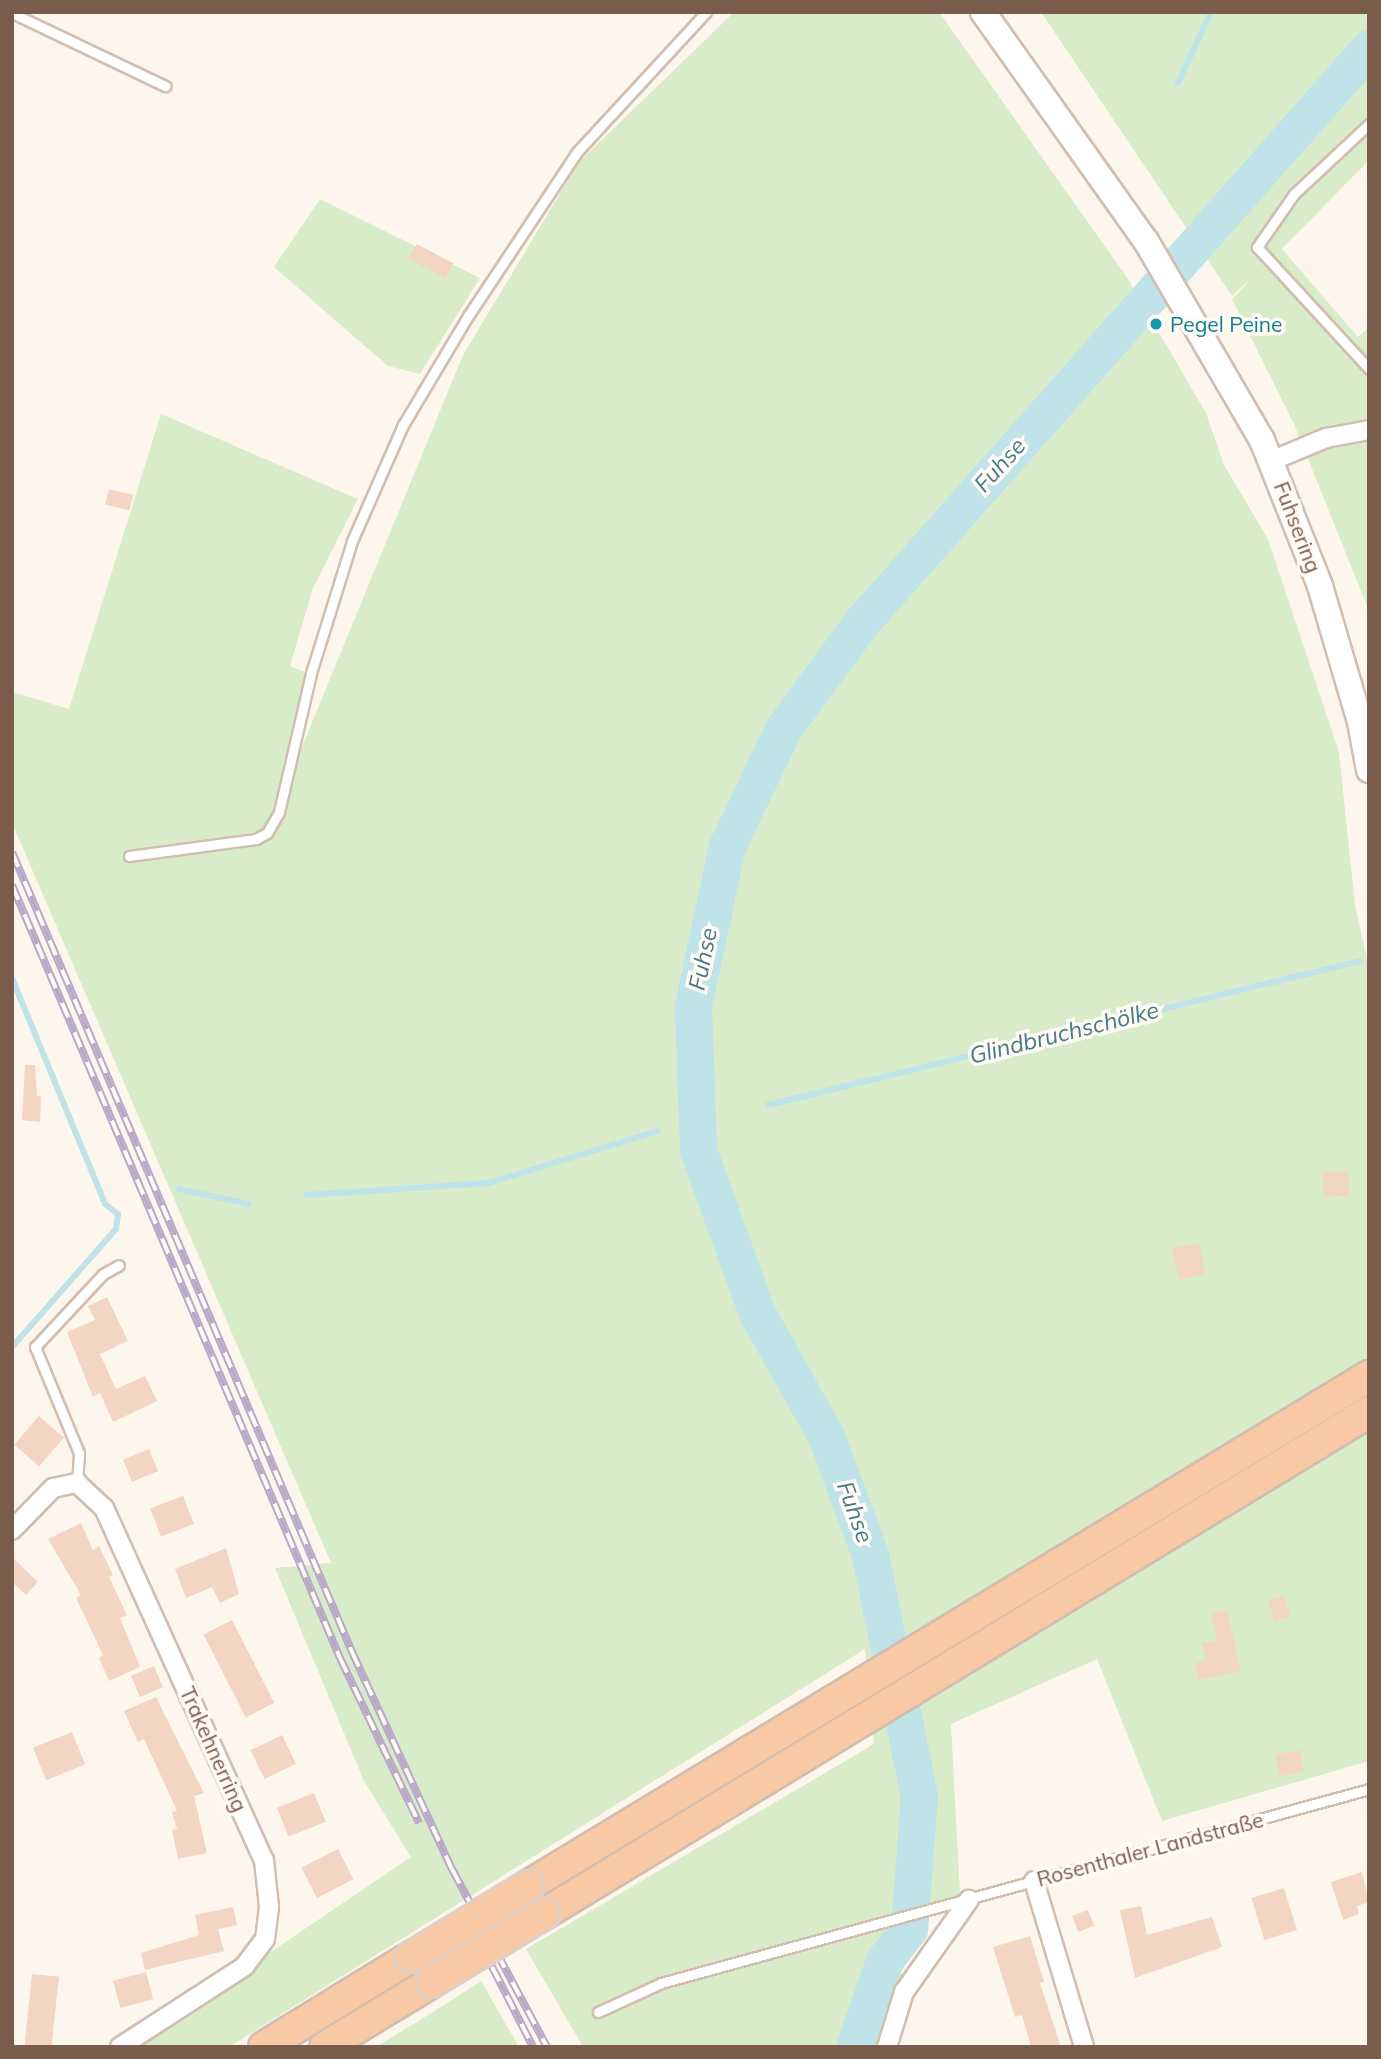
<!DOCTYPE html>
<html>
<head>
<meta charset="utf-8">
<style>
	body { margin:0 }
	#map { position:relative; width:1381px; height:2059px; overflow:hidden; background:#fdf6ec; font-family:Mulish,sans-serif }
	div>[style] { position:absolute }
	.green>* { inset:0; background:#d8ecc9 }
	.stream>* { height:6px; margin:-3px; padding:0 3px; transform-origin:3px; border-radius:3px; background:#bfe3e8 }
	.river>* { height:37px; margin:-18.5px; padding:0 18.5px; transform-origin:18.5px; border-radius:18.5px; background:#bfe3e8 }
	.building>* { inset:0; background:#f3d5c3; transform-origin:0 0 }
	.roads { filter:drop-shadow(2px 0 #d1beb0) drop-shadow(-2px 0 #d1beb0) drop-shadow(0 2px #d1beb0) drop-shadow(0 -2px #d1beb0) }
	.service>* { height:9px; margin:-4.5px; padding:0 4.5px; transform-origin:4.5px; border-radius:4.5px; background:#fff }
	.minor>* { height:18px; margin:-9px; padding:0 9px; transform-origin:9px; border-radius:9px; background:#fff }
	.secondary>* { height:24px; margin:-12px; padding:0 12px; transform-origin:12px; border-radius:12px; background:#fff }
	.trunk>* { height:30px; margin:-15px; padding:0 15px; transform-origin:15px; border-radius:15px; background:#f9c8a4 }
	.rail>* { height:8px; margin-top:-4px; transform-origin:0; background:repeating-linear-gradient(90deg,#fffaf3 0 16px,#b9a8c9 0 32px); box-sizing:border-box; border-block:2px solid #b9a8c9 }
	.bridges { filter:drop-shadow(2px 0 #dad1cd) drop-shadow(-2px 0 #dad1cd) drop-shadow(0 2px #dad1cd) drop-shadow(0 -2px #dad1cd) }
	.trunk-bridge>* { height:30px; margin:-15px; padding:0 15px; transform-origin:15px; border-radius:15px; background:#f9c8a4 }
	.dots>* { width:19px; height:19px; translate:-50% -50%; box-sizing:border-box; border:4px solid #fffaf3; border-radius:50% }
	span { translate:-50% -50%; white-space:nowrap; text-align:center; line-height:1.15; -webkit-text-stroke:7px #fffaf3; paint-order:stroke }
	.culture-label { font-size:21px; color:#0d838f }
	.left { translate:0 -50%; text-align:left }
	.street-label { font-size:21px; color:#7a5c4d }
	.water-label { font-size:23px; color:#437c86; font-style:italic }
	.frame { position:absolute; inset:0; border:14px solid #7a5c4d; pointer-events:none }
</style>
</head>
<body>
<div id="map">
	<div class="green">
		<div style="clip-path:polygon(734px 12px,939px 12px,1126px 276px,1206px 413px,1224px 465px,1268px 539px,1339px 752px,1355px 905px,1369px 968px,1369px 1761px,1162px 1821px,1097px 1659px,951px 1724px,960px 1894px,950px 1899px,945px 1913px,914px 1907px,899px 1988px,879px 2047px,583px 2047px,526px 1949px,874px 1744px,865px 1649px,229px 2047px,130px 2047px,411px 1857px,364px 1781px,275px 1568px,331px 1563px,12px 823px,12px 692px,69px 709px,161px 414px,358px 499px,313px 588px,290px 666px,305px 672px,276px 810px,463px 355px,579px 162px)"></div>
		<div style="clip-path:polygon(1041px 12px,1369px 12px,1369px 160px,1282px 249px,1358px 337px,1369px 327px,1369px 611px,1294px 424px,1232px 299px,1254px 276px,1232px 296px)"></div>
		<div style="clip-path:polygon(320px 199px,480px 278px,420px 374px,388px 366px,274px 267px)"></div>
		<div style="clip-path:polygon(481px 1981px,519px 2047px,376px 2047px,441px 2007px)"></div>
	</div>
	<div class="stream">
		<div style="left:1178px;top:83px;width:78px;rotate:-65.1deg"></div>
		<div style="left:12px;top:978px;width:244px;rotate:67.6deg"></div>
		<div style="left:105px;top:1204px;width:16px;rotate:38deg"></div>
		<div style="left:768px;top:1105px;width:609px;rotate:-13.67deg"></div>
		<div style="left:179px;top:1189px;width:71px;rotate:12.3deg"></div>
		<div style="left:307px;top:1195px;width:182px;rotate:-3.8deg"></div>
		<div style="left:489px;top:1183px;width:177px;rotate:-17.1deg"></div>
		<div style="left:12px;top:1347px;width:157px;rotate:-48.6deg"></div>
		<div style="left:116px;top:1229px;width:15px;rotate:-82deg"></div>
	</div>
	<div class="river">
		<div style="left:854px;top:2047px;width:91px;rotate:-70.8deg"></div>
		<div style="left:884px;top:1961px;width:41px;rotate:-52deg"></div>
		<div style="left:909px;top:1929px;width:133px;rotate:-85.7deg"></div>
		<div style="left:919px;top:1796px;width:246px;rotate:-101.5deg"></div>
		<div style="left:870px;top:1555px;width:125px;rotate:-110.2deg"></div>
		<div style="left:827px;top:1438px;width:143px;rotate:-119.2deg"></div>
		<div style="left:757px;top:1313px;width:173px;rotate:-109.9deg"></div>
		<div style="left:698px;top:1150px;width:145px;rotate:-92deg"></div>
		<div style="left:693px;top:1005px;width:163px;rotate:-77.9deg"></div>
		<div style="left:727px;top:846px;width:130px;rotate:-64.4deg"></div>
		<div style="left:783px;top:729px;width:130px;rotate:-53.7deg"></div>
		<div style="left:860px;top:624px;width:769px;rotate:-48.53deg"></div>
	</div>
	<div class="building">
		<div style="left:417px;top:244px;width:41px;height:17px;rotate:28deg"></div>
		<div style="left:109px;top:489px;width:25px;height:16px;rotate:14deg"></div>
		<div style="clip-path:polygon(25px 1065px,35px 1065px,37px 1096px,41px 1096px,40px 1122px,22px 1120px)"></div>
		<div style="left:1348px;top:1171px;width:24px;height:26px;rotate:85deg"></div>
		<div style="left:1199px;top:1243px;width:32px;height:27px;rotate:79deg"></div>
		<div style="clip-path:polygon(107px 1297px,128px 1341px,100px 1354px,116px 1389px,145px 1376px,157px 1401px,113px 1422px,100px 1393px,93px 1397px,67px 1332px,95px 1320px,88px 1306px)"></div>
		<div style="left:39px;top:1416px;width:33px;height:38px;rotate:41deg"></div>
		<div style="left:149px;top:1449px;width:24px;height:28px;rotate:68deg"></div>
		<div style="left:183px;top:1496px;width:30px;height:35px;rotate:69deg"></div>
		<div style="clip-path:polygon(81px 1523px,93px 1550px,99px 1546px,113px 1575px,109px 1577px,127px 1615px,120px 1618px,140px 1667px,109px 1681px,99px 1658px,103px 1655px,76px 1598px,81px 1595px,48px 1539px)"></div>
		<div style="clip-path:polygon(226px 1548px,239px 1594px,220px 1603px,212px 1587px,186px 1598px,175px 1569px)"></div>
		<div style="clip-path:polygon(12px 1557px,38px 1582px,26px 1595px,12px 1582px)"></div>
		<div style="left:1284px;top:1596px;width:21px;height:17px;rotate:71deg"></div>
		<div style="clip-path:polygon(1227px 1610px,1241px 1671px,1199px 1680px,1195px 1663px,1206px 1660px,1202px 1643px,1217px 1640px,1211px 1614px)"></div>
		<div style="left:232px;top:1620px;width:93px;height:32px;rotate:63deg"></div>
		<div style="left:154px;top:1666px;width:23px;height:25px;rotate:67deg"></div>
		<div style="clip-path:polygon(156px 1697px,204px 1793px,194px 1796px,207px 1853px,178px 1859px,172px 1830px,177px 1829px,172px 1812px,177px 1811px,144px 1739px,138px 1742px,124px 1711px)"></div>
		<div style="left:72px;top:1732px;width:35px;height:42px;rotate:68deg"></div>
		<div style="left:282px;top:1735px;width:32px;height:35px;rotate:64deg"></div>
		<div style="left:1300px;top:1750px;width:22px;height:25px;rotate:80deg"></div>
		<div style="left:314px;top:1793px;width:31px;height:40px;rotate:68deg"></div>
		<div style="left:338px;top:1849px;width:34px;height:41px;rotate:63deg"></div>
		<div style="clip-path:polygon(1362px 1872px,1369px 1902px,1357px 1906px,1359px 1914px,1343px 1920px,1331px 1882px)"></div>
		<div style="left:1284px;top:1888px;width:44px;height:34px;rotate:73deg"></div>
		<div style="clip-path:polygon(1141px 1906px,1147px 1935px,1212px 1917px,1222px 1947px,1135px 1978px,1120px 1910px)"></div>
		<div style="clip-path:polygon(233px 1907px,237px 1925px,218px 1929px,224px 1951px,145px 1970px,141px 1953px,199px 1935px,195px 1915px)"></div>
		<div style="left:1088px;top:1910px;width:17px;height:17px;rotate:69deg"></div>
		<div style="clip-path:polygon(1030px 1936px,1044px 1982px,1040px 1983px,1061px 2047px,1031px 2047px,1022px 2015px,1015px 2017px,993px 1947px)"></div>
		<div style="left:146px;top:1972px;width:28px;height:34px;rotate:75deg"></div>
		<div style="left:32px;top:1974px;width:27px;height:74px;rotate:6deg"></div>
	</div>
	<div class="roads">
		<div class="service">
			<div style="left:12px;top:13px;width:170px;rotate:25.5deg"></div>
			<div style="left:1369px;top:124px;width:103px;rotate:137deg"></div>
			<div style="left:1294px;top:194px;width:65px;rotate:124.9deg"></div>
			<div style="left:1257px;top:247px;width:166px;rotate:47.4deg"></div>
			<div style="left:129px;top:856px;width:128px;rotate:-7.6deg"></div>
			<div style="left:256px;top:839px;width:13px;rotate:-29deg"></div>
			<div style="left:267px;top:833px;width:24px;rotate:-60deg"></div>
			<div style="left:279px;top:812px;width:143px;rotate:-77deg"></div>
			<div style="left:311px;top:673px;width:138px;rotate:-72.7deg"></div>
			<div style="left:352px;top:541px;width:127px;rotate:-66.3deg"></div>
			<div style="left:403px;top:425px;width:127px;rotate:-59.2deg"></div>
			<div style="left:468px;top:316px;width:197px;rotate:-56.4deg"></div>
			<div style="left:577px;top:152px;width:190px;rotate:-47.3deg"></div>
			<div style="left:77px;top:1483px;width:30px;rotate:-86deg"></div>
			<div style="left:79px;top:1453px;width:115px;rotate:-112.5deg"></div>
			<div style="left:35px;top:1347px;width:100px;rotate:-47deg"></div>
			<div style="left:103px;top:1274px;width:18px;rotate:-29deg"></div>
			<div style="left:598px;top:2012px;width:69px;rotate:-24.7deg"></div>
			<div style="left:661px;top:1983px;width:734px;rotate:-15.32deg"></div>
		</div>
		<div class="minor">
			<div style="left:1271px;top:461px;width:60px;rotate:-22.7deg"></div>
			<div style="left:1326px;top:438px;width:44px;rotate:-10.5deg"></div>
			<div style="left:12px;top:1530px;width:59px;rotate:-45.7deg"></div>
			<div style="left:53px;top:1488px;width:25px;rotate:-12deg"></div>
			<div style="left:77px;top:1483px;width:37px;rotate:43deg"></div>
			<div style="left:104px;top:1508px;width:387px;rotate:65.6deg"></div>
			<div style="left:264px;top:1860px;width:47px;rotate:83.9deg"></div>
			<div style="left:269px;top:1907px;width:32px;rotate:97deg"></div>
			<div style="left:265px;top:1939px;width:34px;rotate:127deg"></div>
			<div style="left:245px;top:1966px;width:149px;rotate:147.1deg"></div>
			<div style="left:1034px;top:1881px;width:173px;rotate:73.2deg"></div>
			<div style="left:887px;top:2047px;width:58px;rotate:-72.8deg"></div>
			<div style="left:904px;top:1992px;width:113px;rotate:-54.8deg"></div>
		</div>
		<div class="secondary">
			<div style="left:983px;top:12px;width:281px;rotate:54.6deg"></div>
			<div style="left:1146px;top:241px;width:230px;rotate:59.8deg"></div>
			<div style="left:1262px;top:440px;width:157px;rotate:68.3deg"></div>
			<div style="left:1320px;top:586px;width:142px;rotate:73.6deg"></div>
			<div style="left:1360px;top:722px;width:49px;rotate:79.4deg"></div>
		</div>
		<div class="trunk">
			<div style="left:528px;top:1886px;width:984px;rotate:-31.23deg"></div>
			<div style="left:544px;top:1914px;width:966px;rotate:-31.32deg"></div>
			<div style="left:264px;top:2047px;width:172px;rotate:-31.5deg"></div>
			<div style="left:325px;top:2047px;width:125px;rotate:-31.3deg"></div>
		</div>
	</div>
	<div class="rail">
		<div style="left:12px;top:852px;width:869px;rotate:66.97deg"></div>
		<div style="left:352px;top:1652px;width:239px;rotate:65.3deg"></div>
		<div style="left:452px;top:1869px;width:202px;rotate:61.9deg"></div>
		<div style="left:12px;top:885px;width:840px;rotate:67.01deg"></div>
		<div style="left:340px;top:1658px;width:183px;rotate:64.4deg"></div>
		<div style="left:463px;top:1910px;width:154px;rotate:62.9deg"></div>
	</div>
	<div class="bridges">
		<div class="trunk-bridge">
			<div style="left:411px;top:1957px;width:137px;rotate:-31.3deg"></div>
			<div style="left:432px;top:1982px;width:131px;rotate:-31.3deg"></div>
		</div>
	</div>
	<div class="dots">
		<div style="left:1156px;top:324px;background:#0f9aa8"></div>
	</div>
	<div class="culture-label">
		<span class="left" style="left:1170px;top:324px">Pegel Peine</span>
	</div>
	<div class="street-label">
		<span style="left:1298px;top:527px;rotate:69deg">Fuhsering</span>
		<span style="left:214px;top:1749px;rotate:66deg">Trakehnerring</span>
		<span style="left:1150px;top:1849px;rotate:-15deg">Rosenthaler Landstraße</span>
	</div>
	<div class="water-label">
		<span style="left:1000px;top:465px;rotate:-48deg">Fuhse</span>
		<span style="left:703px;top:959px;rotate:-78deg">Fuhse</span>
		<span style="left:1064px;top:1033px;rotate:-14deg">Glindbruchschölke</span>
		<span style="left:855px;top:1512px;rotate:70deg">Fuhse</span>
	</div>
	<div class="frame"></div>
</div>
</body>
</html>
